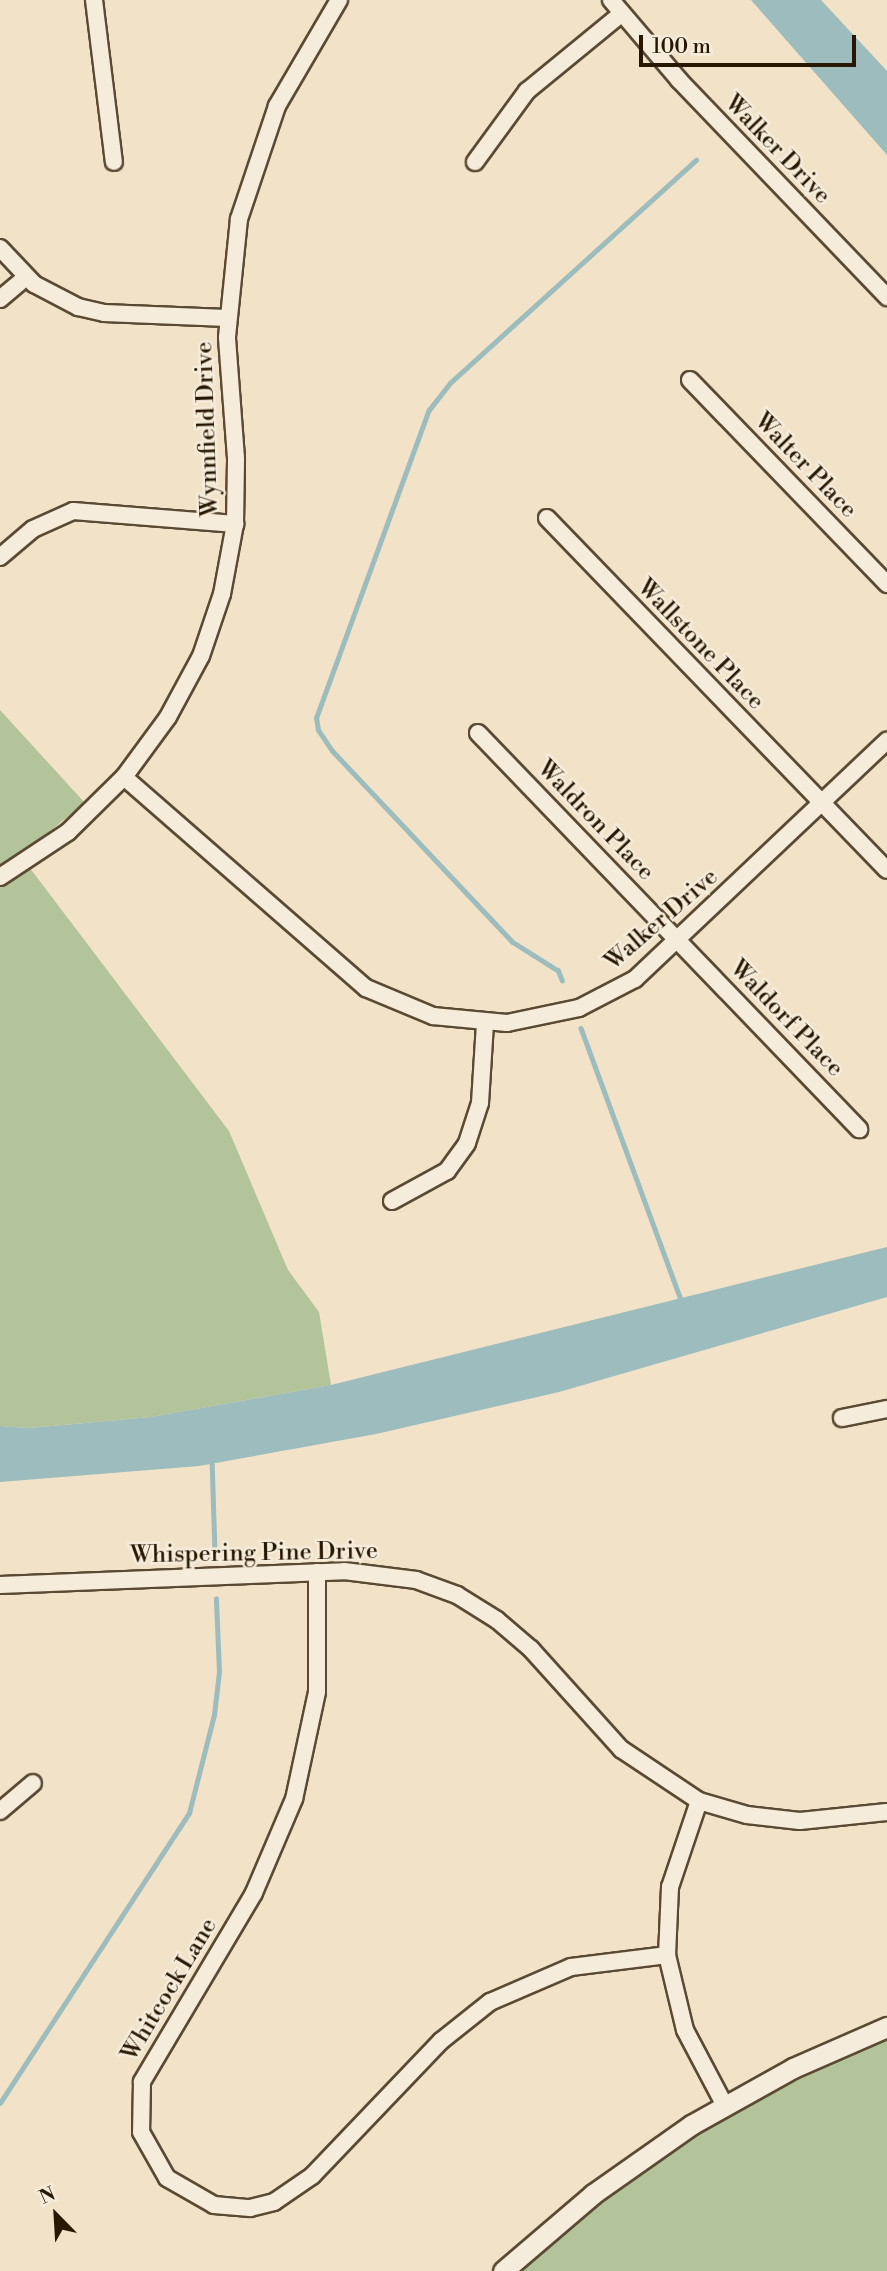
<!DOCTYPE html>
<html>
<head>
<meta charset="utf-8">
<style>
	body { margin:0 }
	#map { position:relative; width:887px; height:2271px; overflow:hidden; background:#f1e2c8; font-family:"Libre Bodoni",serif }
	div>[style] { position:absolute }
	.green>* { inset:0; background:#b4c49a }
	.water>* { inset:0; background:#9cbcbd }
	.stream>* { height:4.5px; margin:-2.25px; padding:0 2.25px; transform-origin:2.25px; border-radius:2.25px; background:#9cbcbd }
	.roads { filter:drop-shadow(2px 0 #5b4a33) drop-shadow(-2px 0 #5b4a33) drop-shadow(0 2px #5b4a33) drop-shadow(0 -2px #5b4a33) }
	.minor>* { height:16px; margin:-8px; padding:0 8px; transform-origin:8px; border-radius:8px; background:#f6ecdb }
	.tertiary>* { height:19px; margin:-9.5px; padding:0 9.5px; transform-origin:9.5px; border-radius:9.5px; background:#f6ecdb }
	span { translate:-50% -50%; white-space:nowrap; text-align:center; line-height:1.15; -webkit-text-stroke:5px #f6ecdb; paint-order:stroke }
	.street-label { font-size:24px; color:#291801 }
	.north { position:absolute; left:21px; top:2180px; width:70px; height:70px; -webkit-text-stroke:5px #f6ecdb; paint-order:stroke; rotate:336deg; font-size:19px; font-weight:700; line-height:28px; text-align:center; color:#291801 }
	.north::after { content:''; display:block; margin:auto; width:24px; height:32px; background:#291801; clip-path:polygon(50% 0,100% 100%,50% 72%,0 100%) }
	.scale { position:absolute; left:639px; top:35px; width:217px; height:32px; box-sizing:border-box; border:4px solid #291801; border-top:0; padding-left:9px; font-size:21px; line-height:24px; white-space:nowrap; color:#291801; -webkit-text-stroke:5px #f6ecdb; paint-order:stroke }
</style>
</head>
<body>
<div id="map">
	<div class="green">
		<div style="clip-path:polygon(0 710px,85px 803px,20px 855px,229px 1131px,288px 1270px,319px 1312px,331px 1385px,151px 1417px,30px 1428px,0 1426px)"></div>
		<div style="clip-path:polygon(887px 2038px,887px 2271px,518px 2271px,618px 2186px,676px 2146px,741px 2107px)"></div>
	</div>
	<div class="water">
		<div style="clip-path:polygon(751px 0,821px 0,887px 71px,887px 155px)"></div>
		<div style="clip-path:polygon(887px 1247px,887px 1297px,559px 1392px,376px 1434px,199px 1466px,0 1482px,0 1426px,30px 1428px,151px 1417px,331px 1385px)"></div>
	</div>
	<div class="stream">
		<div style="left:562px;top:981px;width:11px;rotate:-112deg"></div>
		<div style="left:558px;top:971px;width:54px;rotate:-147.8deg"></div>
		<div style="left:512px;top:942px;width:262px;rotate:-133.3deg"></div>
		<div style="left:332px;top:751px;width:25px;rotate:-124deg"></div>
		<div style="left:318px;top:730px;width:12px;rotate:-99deg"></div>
		<div style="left:316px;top:718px;width:328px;rotate:-69.9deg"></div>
		<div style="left:429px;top:410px;width:34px;rotate:-52deg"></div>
		<div style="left:450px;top:383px;width:332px;rotate:-42.2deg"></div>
		<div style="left:581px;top:1028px;width:290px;rotate:69.8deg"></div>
		<div style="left:212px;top:1458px;width:97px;rotate:88.2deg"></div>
		<div style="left:0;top:2103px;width:346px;rotate:-56.9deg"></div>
		<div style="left:189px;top:1813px;width:101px;rotate:-75.7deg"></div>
		<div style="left:214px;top:1715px;width:43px;rotate:-83.4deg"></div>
		<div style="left:219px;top:1672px;width:73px;rotate:-92.4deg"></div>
	</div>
	<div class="roads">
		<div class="minor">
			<div style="left:94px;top:0;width:163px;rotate:83deg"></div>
			<div style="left:611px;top:0;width:105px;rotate:49.6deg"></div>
			<div style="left:679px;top:80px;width:301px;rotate:46.2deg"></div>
			<div style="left:475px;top:162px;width:88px;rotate:-53.8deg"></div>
			<div style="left:527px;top:91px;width:122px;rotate:-39.3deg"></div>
			<div style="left:0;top:248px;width:50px;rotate:46.6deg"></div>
			<div style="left:34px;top:284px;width:50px;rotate:27.6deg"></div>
			<div style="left:78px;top:307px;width:27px;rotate:13deg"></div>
			<div style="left:104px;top:313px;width:123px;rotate:2.3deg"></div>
			<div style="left:0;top:299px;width:34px;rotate:-40deg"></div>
			<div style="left:690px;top:380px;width:284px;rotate:46deg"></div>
			<div style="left:547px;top:518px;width:489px;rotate:46deg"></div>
			<div style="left:0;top:557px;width:43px;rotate:-40.3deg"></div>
			<div style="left:33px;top:529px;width:44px;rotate:-24.2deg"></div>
			<div style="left:73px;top:511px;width:163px;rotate:4.6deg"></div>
			<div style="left:478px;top:733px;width:550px;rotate:46.11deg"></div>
			<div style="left:124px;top:777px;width:321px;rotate:41.1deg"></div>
			<div style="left:366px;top:988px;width:73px;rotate:22.7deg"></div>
			<div style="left:433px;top:1016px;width:74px;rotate:5.4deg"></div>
			<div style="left:507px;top:1023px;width:74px;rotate:-11.8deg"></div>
			<div style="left:579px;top:1008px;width:63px;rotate:-27.4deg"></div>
			<div style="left:635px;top:979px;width:347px;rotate:-43.4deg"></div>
			<div style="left:0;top:877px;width:82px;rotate:-33.5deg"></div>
			<div style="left:68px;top:832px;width:78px;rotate:-44.5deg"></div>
			<div style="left:124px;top:777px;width:74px;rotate:-53.7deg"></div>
			<div style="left:168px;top:717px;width:69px;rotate:-61.6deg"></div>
			<div style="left:201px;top:656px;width:65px;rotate:-71.3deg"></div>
			<div style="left:222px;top:594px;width:71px;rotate:-79.5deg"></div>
			<div style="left:235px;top:524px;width:66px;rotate:-89.1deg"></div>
			<div style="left:236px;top:458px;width:121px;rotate:-94.3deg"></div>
			<div style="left:227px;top:337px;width:119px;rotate:-84.2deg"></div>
			<div style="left:239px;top:219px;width:119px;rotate:-71.4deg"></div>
			<div style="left:277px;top:106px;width:123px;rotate:-59.7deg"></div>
			<div style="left:392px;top:1201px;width:63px;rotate:-28.6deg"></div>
			<div style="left:447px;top:1171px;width:34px;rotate:-54deg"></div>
			<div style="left:467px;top:1143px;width:42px;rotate:-72deg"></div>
			<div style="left:480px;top:1103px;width:79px;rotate:-86.4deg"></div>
			<div style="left:842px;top:1418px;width:46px;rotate:-11.3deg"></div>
			<div style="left:317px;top:1572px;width:120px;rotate:90deg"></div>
			<div style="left:317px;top:1692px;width:109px;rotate:102.1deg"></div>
			<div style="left:294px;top:1799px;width:102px;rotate:113.1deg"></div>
			<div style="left:254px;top:1893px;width:220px;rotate:120.7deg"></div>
			<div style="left:142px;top:2082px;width:50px;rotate:91.1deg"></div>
			<div style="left:141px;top:2132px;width:53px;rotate:60.5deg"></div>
			<div style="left:167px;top:2178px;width:54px;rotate:29.9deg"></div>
			<div style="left:214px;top:2205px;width:36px;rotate:5deg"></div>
			<div style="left:250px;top:2208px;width:25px;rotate:-14deg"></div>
			<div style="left:274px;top:2202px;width:46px;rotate:-34.4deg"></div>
			<div style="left:312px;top:2176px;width:187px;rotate:-46.3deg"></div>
			<div style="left:441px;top:2041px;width:63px;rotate:-38.5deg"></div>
			<div style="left:490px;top:2002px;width:88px;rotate:-23.4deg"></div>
			<div style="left:571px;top:1967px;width:97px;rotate:-7.1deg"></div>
			<div style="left:0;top:1585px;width:344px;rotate:-2.3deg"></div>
			<div style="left:344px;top:1571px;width:73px;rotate:7.1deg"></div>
			<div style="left:416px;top:1580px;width:44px;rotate:20.1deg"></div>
			<div style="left:457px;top:1595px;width:47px;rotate:32deg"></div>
			<div style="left:497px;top:1620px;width:45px;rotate:40.5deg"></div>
			<div style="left:531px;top:1649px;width:135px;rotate:48deg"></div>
			<div style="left:621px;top:1749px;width:94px;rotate:33.7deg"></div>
			<div style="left:699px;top:1801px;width:50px;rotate:16.3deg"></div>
			<div style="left:747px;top:1815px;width:53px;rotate:6.5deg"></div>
			<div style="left:800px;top:1821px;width:87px;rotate:-5.9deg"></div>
			<div style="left:699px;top:1801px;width:91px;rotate:108.6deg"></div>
			<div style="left:670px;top:1887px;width:68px;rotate:92.5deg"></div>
			<div style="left:667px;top:1955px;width:77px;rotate:76.5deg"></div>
			<div style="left:685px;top:2030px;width:84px;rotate:62.2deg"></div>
			<div style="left:0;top:1811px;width:43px;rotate:-40.3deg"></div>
		</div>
		<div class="tertiary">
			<div style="left:503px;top:2271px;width:118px;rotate:-40.5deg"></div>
			<div style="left:593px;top:2194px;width:120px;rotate:-35.1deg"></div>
			<div style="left:691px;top:2125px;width:117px;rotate:-29.2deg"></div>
			<div style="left:793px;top:2068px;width:103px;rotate:-23.6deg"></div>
		</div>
	</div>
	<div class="street-label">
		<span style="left:777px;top:150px;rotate:46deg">Walker Drive</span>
		<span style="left:208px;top:429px;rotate:-92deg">Wynnfield Drive</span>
		<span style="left:805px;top:466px;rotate:46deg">Walter Place</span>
		<span style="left:700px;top:645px;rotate:46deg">Wallstone Place</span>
		<span style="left:595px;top:821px;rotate:46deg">Waldron Place</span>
		<span style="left:662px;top:920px;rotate:-41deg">Walker Drive</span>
		<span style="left:786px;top:1019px;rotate:46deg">Waldorf Place</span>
		<span style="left:254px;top:1554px;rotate:-1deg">Whispering Pine Drive</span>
		<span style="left:170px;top:1990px;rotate:-59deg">Whitcock Lane</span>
	</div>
	<div class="north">N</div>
	<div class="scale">100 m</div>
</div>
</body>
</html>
